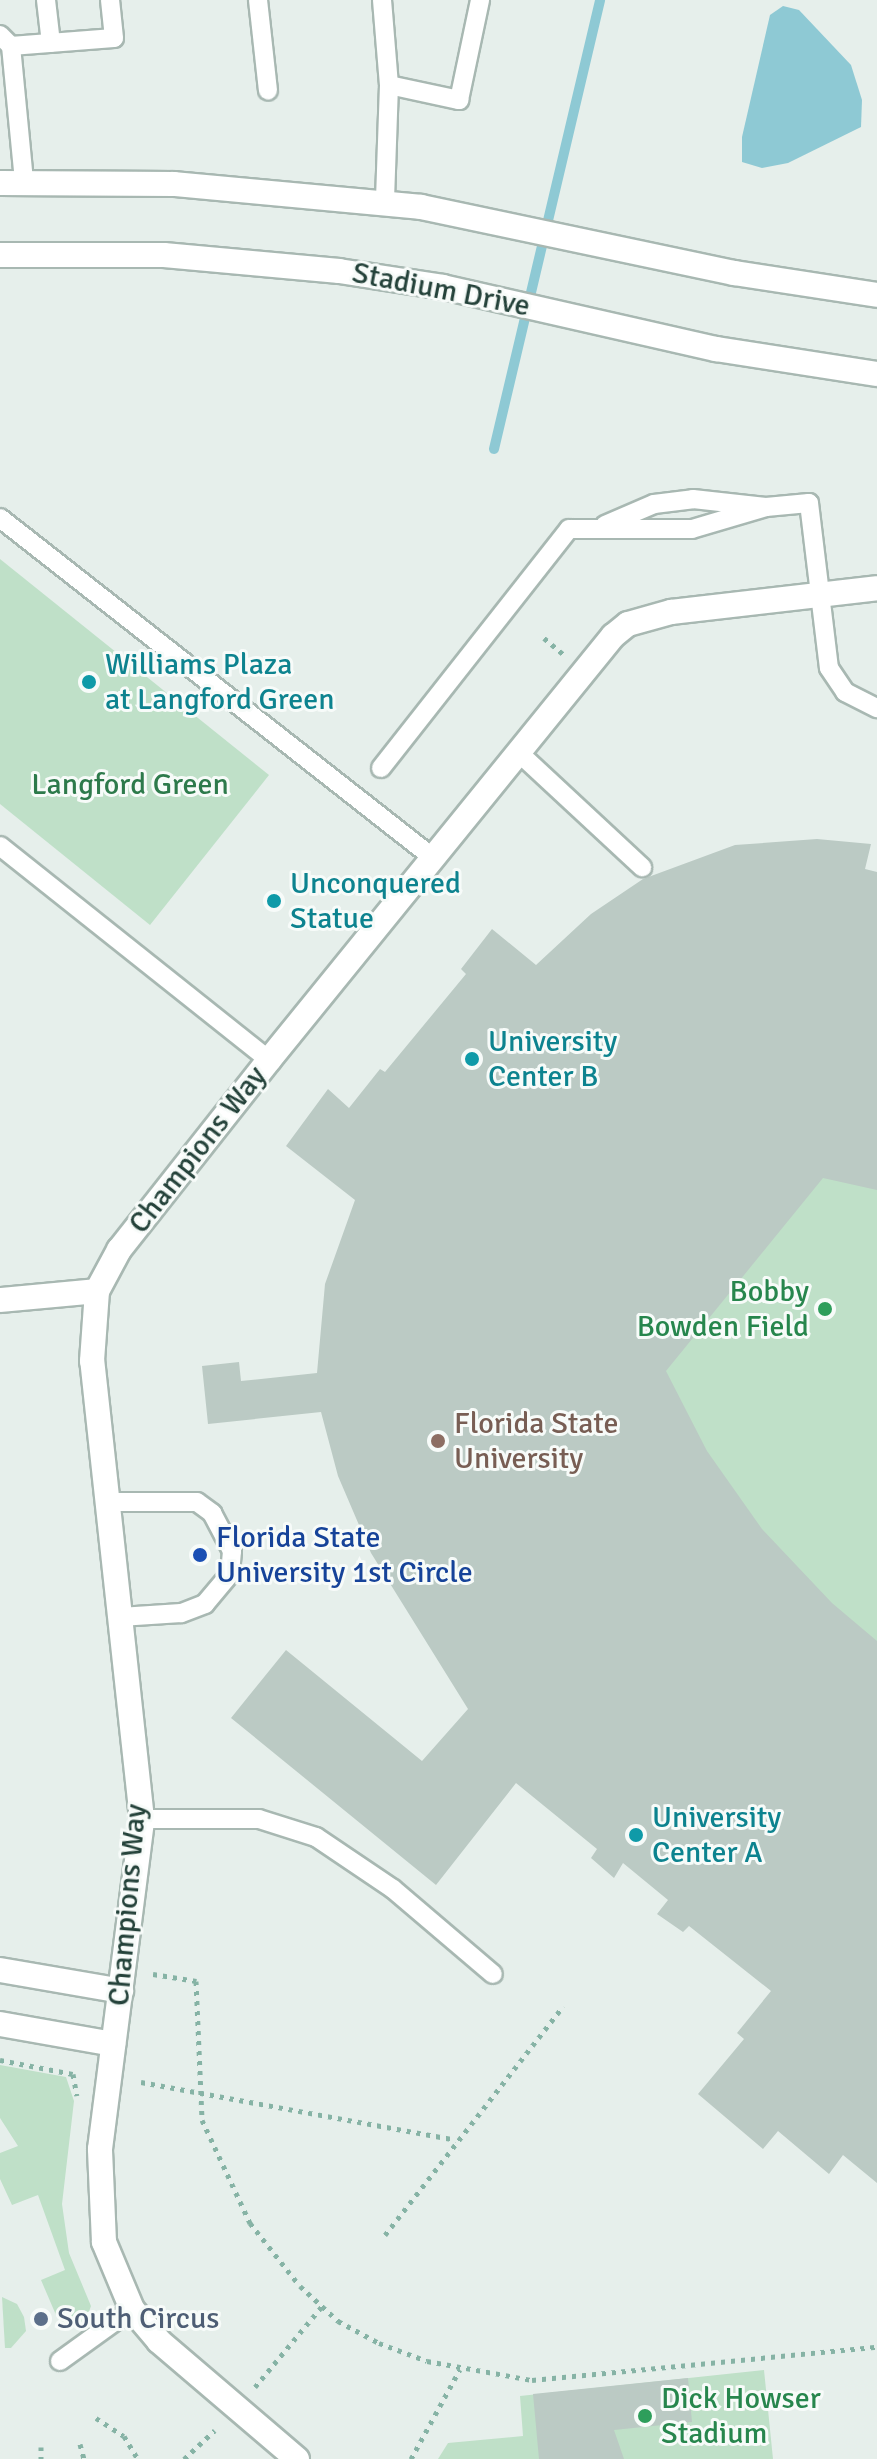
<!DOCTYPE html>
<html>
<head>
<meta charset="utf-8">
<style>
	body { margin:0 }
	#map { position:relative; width:877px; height:2459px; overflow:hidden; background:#e6efeb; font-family:Signika,sans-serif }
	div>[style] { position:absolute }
	.green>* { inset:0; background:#bfe0c8 }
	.water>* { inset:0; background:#8ec9d4 }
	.stream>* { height:10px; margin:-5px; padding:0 5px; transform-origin:5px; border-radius:5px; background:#8ec9d4 }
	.building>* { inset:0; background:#bbcac4 }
	.path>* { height:5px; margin-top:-2.5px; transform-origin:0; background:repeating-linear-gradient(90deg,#86b3a5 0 4px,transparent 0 10px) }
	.roads { filter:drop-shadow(2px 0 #a8b8b2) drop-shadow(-2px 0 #a8b8b2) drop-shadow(0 2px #a8b8b2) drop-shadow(0 -2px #a8b8b2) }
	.lane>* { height:18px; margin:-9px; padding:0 9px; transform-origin:9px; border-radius:9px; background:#fff }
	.street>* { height:24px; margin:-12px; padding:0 12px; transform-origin:12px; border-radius:12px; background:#fff }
	.secondary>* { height:24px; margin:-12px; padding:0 12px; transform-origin:12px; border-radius:12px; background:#fff }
	.dots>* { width:22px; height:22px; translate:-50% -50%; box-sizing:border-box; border:4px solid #f7fbf9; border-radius:50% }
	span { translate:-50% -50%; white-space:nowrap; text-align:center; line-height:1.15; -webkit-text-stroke:6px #f7fbf9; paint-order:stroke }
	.street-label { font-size:30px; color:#24423a }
	.culture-label { font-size:30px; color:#0d838f }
	.left { translate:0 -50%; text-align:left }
	.park-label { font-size:30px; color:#2d7a4b }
	.leisure-label { font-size:30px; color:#27864d }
	.right { translate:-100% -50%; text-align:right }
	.education-label { font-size:30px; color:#785e54 }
	.transit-label { font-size:30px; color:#164399 }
	.service-label { font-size:30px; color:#4e5e75 }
</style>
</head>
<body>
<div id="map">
	<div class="green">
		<div style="clip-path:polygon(0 559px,269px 775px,150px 925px,0 804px)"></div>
		<div style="clip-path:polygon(877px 901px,877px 1949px,443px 1185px)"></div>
		<div style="clip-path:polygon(0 2065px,66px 2077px,74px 2101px,62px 2204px,69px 2253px,91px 2306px,84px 2326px,66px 2325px,56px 2315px,41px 2280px,65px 2270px,38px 2195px,12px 2205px,0 2179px,0 2153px,18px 2146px,0 2118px)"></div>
		<div style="clip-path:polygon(2px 2297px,17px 2304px,24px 2317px,26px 2331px,11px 2348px,5px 2348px)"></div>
		<div style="clip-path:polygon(764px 2370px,773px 2459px,438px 2459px,448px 2443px,523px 2436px,520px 2396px)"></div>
	</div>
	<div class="water">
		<div style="clip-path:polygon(783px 6px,799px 10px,851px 65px,862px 100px,861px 127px,788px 163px,762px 168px,742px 162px,742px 137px,770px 15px)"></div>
	</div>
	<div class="stream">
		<div style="left:494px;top:449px;width:461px;rotate:-76.7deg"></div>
	</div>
	<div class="building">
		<div style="clip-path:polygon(817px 839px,871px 844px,865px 869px,877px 872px,877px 1190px,823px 1178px,666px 1371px,707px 1451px,762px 1529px,832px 1603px,877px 1641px,877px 2183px,843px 2155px,829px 2174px,778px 2131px,763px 2149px,698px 2094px,744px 2039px,737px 2033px,771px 1991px,689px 1926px,683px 1932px,657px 1914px,668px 1900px,623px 1863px,614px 1878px,591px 1858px,597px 1849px,516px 1783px,436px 1885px,231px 1718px,286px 1650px,422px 1761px,468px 1709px,371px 1553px,338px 1476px,321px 1412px,208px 1424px,202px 1366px,239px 1362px,241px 1381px,317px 1373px,325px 1284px,355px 1200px,286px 1146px,328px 1089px,349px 1108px,380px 1069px,385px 1072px,466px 974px,461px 969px,492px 929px,536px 965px,591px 914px,643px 879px,735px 845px)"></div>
		<div style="clip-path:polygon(688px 2378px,692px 2422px,614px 2430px,624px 2459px,539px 2459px,533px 2394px)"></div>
	</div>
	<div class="path">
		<div style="left:544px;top:638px;width:25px;rotate:40deg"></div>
		<div style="left:153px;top:1974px;width:44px;rotate:9.2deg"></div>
		<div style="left:196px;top:1981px;width:139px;rotate:87.5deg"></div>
		<div style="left:202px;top:2120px;width:114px;rotate:65deg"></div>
		<div style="left:250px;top:2223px;width:80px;rotate:51.6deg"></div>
		<div style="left:300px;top:2286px;width:52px;rotate:42.6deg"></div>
		<div style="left:338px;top:2321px;width:47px;rotate:28.2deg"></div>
		<div style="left:379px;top:2343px;width:51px;rotate:20.6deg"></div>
		<div style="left:427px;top:2361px;width:107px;rotate:10.3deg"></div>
		<div style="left:532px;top:2380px;width:347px;rotate:-5.5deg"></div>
		<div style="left:0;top:2060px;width:74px;rotate:10.9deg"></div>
		<div style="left:73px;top:2074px;width:22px;rotate:80deg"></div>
		<div style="left:141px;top:2082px;width:320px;rotate:10.4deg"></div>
		<div style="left:385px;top:2235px;width:290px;rotate:-52.1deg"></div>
		<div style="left:255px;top:2387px;width:107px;rotate:-50.3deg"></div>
		<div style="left:96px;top:2418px;width:33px;rotate:33deg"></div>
		<div style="left:124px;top:2436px;width:27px;rotate:59deg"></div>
		<div style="left:80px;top:2444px;width:16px;rotate:75deg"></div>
		<div style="left:41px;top:2447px;width:12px;rotate:90deg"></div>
		<div style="left:184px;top:2459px;width:42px;rotate:-43.1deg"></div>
		<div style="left:411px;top:2459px;width:102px;rotate:-61.4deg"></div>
	</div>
	<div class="roads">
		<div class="lane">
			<div style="left:46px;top:0;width:43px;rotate:83.4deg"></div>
			<div style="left:258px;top:0;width:91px;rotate:83.7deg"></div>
			<div style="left:382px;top:0;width:85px;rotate:85.3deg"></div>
			<div style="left:389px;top:85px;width:117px;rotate:92deg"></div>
			<div style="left:0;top:35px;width:16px;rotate:45deg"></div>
			<div style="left:11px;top:46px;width:136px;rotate:84.5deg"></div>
			<div style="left:11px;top:46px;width:103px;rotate:-4.4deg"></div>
			<div style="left:114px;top:38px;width:38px;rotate:-96deg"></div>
			<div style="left:389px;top:85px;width:72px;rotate:12.1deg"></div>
			<div style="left:459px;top:100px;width:102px;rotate:-78.1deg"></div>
			<div style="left:0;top:518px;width:549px;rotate:38.12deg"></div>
			<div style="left:605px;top:525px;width:53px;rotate:-23.2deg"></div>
			<div style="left:654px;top:504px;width:39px;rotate:-7deg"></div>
			<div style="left:693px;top:499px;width:73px;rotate:6.3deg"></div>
			<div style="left:766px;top:507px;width:43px;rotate:-5.3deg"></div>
			<div style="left:809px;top:503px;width:166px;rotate:83.1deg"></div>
			<div style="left:829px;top:668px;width:29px;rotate:56deg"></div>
			<div style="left:845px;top:692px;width:36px;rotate:27deg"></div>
			<div style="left:517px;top:751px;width:171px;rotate:42.9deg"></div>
			<div style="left:381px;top:768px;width:304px;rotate:-51.8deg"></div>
			<div style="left:569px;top:529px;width:123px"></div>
			<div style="left:692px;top:529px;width:77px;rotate:-16.6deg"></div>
			<div style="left:0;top:846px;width:344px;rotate:38.5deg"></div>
			<div style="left:108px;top:1502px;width:89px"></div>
			<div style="left:197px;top:1502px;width:19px;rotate:36deg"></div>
			<div style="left:212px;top:1513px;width:43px;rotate:62.2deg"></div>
			<div style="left:232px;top:1551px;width:23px;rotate:95deg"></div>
			<div style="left:230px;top:1574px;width:39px;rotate:130deg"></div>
			<div style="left:205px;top:1604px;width:26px;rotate:159deg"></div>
			<div style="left:181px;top:1613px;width:61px;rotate:176.2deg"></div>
			<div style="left:142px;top:1819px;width:117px"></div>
			<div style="left:259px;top:1819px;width:60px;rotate:17.5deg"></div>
			<div style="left:316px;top:1837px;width:93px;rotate:34deg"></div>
			<div style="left:393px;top:1889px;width:131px;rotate:40.4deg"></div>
			<div style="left:60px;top:2361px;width:89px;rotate:-35.8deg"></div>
		</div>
		<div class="street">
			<div style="left:0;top:1300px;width:97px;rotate:-5.3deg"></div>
			<div style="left:0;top:1970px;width:123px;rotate:9.8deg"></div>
			<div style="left:0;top:2024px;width:115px;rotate:10deg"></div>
			<div style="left:297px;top:2459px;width:182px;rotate:-139.5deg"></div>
			<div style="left:159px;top:2341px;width:42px;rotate:-130.2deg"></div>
			<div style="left:132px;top:2309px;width:73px;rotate:-112.7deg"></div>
			<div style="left:104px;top:2242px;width:93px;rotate:-92.5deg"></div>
			<div style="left:100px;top:2149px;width:333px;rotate:-82.7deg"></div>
			<div style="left:142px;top:1819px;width:461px;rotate:-96.2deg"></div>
			<div style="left:92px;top:1361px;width:70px;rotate:-85.9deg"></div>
			<div style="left:97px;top:1291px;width:47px;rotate:-61.8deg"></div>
			<div style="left:119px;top:1250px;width:242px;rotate:-51.7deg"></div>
			<div style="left:269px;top:1060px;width:546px;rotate:-50.95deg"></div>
			<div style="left:613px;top:636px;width:19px;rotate:-39deg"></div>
			<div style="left:628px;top:624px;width:45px;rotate:-15.6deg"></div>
			<div style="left:671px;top:612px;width:207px;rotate:-6.6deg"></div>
		</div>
		<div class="secondary">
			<div style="left:0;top:183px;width:174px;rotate:0.3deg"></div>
			<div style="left:174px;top:184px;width:248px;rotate:5.3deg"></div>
			<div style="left:421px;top:207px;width:320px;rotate:11.9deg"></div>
			<div style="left:734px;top:273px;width:145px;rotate:8.7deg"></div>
			<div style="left:0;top:255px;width:164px"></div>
			<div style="left:164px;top:255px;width:176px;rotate:5.2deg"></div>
			<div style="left:339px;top:271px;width:105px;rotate:8.7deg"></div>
			<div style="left:443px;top:287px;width:280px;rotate:12.8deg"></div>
			<div style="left:716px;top:349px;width:163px;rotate:8.8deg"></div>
		</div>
	</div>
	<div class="dots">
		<div style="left:89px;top:682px;background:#0f9aa8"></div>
		<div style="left:274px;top:901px;background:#0f9aa8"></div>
		<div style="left:472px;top:1059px;background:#0f9aa8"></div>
		<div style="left:825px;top:1309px;background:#2e9e5b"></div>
		<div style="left:438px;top:1441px;background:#8d6e63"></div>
		<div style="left:200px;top:1555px;background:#1a4fb4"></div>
		<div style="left:636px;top:1835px;background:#0f9aa8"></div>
		<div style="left:41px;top:2319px;background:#5c6f8a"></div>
		<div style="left:645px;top:2416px;background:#2e9e5b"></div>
	</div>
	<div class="street-label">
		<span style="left:441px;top:290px;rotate:11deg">Stadium Drive</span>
		<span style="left:198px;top:1150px;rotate:-52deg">Champions Way</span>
		<span style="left:128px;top:1905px;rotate:-85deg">Champions Way</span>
	</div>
	<div class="culture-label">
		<span class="left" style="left:105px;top:682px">Williams Plaza<br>at Langford Green</span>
		<span class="left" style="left:290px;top:901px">Unconquered<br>Statue</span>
		<span class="left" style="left:488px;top:1059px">University<br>Center B</span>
		<span class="left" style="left:652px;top:1835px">University<br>Center A</span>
	</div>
	<div class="park-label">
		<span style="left:130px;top:785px">Langford Green</span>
	</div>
	<div class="leisure-label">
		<span class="right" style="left:809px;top:1309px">Bobby<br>Bowden Field</span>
		<span class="left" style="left:661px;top:2416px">Dick Howser<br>Stadium</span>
	</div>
	<div class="education-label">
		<span class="left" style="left:454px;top:1441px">Florida State<br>University</span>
	</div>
	<div class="transit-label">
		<span class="left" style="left:216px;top:1555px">Florida State<br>University 1st Circle</span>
	</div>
	<div class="service-label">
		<span class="left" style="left:57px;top:2319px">South Circus</span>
	</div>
</div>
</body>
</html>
